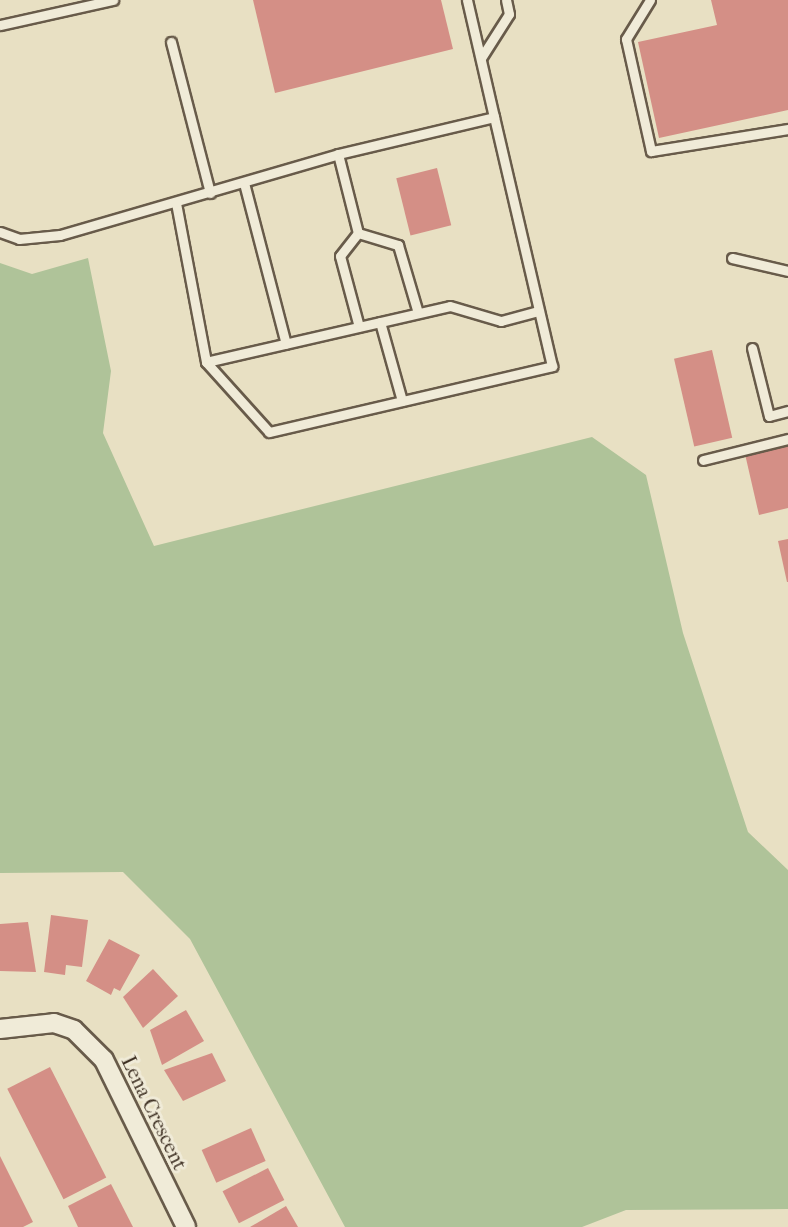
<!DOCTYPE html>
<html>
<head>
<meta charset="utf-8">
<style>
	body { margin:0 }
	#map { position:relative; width:788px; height:1227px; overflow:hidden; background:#e8e0c3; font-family:"IM FELL French Canon",serif }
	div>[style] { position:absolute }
	.green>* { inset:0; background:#afc399 }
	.building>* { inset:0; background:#d48f86; transform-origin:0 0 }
	.roads { filter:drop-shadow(2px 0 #685b4a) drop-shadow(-2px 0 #685b4a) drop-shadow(0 2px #685b4a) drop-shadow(0 -2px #685b4a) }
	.lane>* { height:9px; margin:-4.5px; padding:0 4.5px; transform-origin:4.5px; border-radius:4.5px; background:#f0ebd8 }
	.street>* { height:18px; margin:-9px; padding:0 9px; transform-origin:9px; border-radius:9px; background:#f0ebd8 }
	span { translate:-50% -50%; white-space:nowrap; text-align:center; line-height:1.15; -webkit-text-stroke:6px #f0ebd8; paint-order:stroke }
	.street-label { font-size:20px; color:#3d2f22 }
</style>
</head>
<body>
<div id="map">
	<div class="green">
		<div style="clip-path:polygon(88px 258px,111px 371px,103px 433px,154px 546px,592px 437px,646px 475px,683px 633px,748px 832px,788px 870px,788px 1209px,626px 1210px,582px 1227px,345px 1227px,190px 939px,123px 872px,0 873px,0 263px,32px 274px)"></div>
	</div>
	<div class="building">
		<div style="clip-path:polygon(253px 0,441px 0,453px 49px,275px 93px)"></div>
		<div style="clip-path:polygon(711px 0,788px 0,788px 110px,659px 138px,638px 42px,717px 25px)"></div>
		<div style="left:437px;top:168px;width:59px;height:42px;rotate:76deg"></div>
		<div style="left:712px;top:350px;width:90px;height:39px;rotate:77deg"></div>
		<div style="clip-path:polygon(788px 446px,788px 508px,759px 515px,745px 454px)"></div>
		<div style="clip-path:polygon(788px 539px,788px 582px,787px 582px,778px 541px)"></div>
		<div style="clip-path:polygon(51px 915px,88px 920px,82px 967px,66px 965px,65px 975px,44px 972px)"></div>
		<div style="clip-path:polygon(28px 922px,36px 972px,0 971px,0 924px)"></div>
		<div style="clip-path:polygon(109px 939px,140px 955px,120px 991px,114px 988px,111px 995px,86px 981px)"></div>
		<div style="clip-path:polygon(153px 969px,178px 996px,143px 1028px,123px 997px)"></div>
		<div style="clip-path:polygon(186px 1010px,204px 1041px,162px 1065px,150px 1030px)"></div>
		<div style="clip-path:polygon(212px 1053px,226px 1081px,183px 1101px,164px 1070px)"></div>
		<div style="left:50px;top:1067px;width:124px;height:48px;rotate:63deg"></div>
		<div style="left:251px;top:1128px;width:36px;height:54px;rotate:66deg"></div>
		<div style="clip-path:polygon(0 1156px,33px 1222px,23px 1227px,0 1227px)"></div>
		<div style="left:268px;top:1168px;width:36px;height:51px;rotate:63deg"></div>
		<div style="clip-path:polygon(111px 1184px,133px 1227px,78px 1227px,68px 1206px)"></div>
		<div style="clip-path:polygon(286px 1206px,298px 1227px,250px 1227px)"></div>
	</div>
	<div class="roads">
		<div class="lane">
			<div style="left:650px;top:0;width:46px;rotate:121.6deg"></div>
			<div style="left:626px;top:39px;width:115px;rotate:77.4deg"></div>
			<div style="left:651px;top:151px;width:139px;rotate:-9.1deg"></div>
			<div style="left:0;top:25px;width:116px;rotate:-12.5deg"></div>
			<div style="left:171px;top:42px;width:156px;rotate:75.5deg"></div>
			<div style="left:481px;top:58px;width:52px;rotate:-57.5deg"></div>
			<div style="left:509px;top:14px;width:14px;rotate:-102deg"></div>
			<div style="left:338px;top:154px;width:81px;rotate:75.8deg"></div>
			<div style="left:358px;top:233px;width:29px;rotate:128deg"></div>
			<div style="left:340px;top:256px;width:73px;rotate:75deg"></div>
			<div style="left:244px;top:183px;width:166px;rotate:75.4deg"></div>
			<div style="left:176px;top:203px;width:162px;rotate:79.3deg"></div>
			<div style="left:206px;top:362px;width:94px;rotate:48deg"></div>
			<div style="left:269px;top:432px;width:291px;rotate:-13.1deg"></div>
			<div style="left:552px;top:366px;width:256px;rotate:-103.1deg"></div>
			<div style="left:0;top:232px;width:20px;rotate:20deg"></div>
			<div style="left:19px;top:239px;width:41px;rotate:-5.6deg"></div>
			<div style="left:60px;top:235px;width:290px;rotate:-16.2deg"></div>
			<div style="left:338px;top:154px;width:160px;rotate:-13.3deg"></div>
			<div style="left:494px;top:117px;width:120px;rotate:-103deg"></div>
			<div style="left:358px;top:233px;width:42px;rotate:16.7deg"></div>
			<div style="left:398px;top:245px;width:71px;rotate:73.6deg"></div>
			<div style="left:732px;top:258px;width:57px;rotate:13.1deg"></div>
			<div style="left:380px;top:322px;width:82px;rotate:74.4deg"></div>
			<div style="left:752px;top:348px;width:70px;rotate:76deg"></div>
			<div style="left:769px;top:416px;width:20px;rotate:-15deg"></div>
			<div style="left:206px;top:362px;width:250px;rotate:-12.9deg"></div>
			<div style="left:450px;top:306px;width:53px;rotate:16.4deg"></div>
			<div style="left:501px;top:321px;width:39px;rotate:-15deg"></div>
			<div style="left:703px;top:460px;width:88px;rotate:-13.9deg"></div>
		</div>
		<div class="street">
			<div style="left:0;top:1029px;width:54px;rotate:-6.3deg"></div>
			<div style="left:54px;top:1023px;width:21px;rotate:19deg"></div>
			<div style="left:74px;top:1030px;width:42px;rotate:45deg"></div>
			<div style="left:104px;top:1060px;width:186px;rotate:63.8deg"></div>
		</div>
	</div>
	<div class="street-label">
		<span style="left:154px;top:1113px;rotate:64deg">Lena Crescent</span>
	</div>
</div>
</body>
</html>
